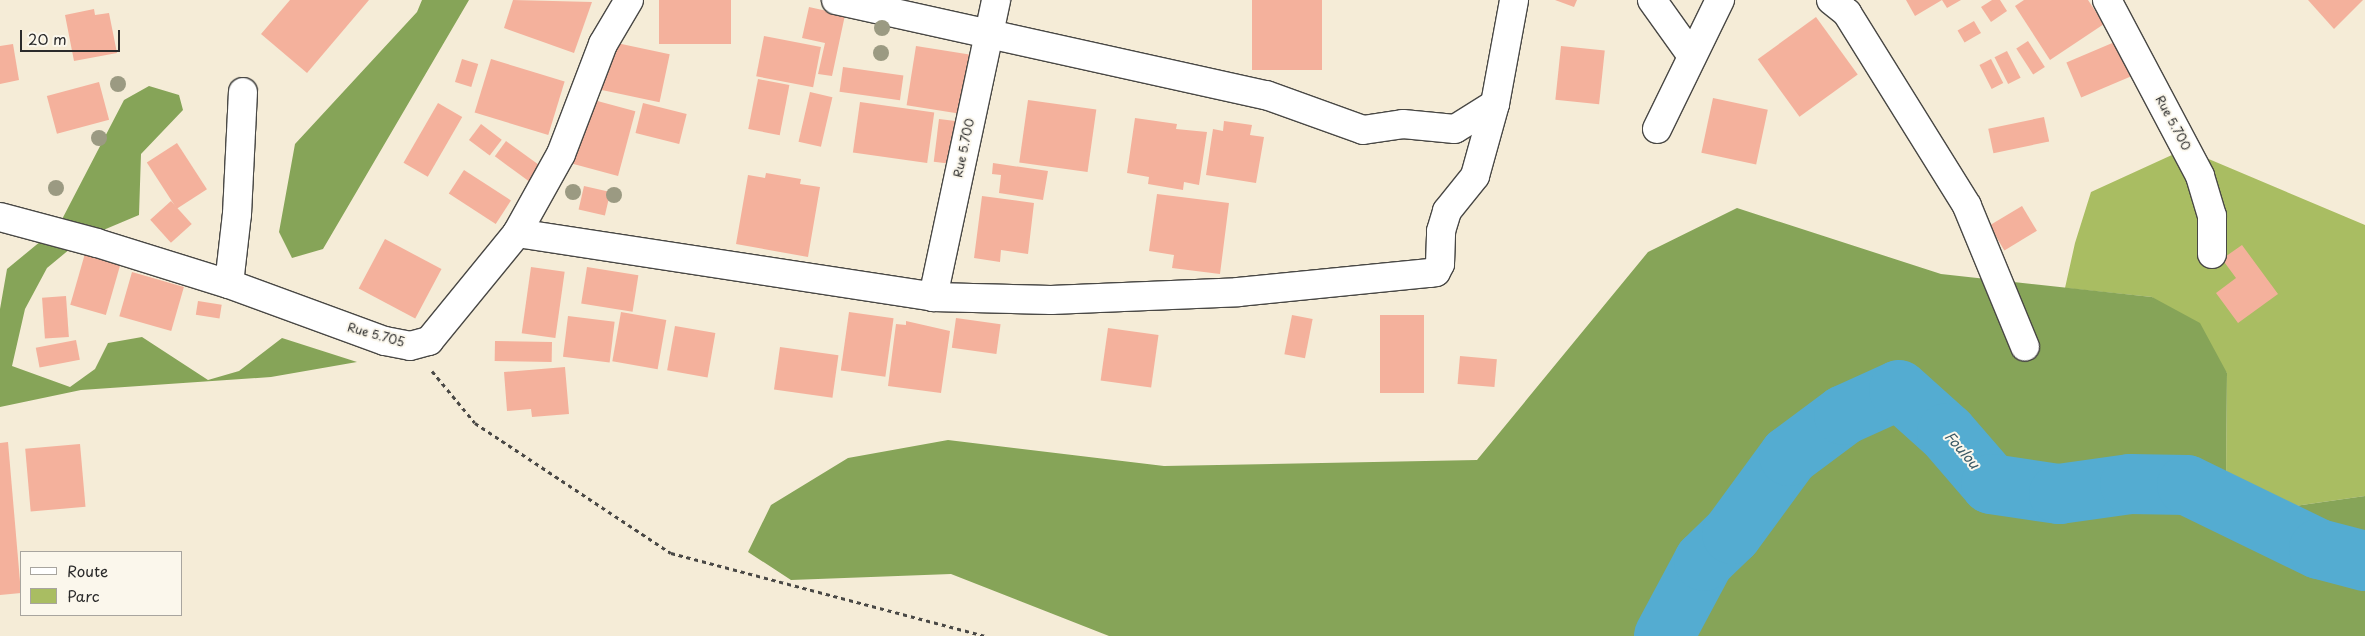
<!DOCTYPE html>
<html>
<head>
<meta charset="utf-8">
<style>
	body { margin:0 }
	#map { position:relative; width:2365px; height:636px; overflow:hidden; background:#f5ecd7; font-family:"Playpen Sans",sans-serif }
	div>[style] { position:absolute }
	.green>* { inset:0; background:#a9bd62 }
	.forest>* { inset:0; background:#86a458 }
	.river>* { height:60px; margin:-30px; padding:0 30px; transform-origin:30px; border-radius:30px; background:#54acd1 }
	.building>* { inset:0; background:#f4b19c; transform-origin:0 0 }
	.path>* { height:3px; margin-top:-1.5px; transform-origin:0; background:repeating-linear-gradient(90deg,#494845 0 4px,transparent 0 8px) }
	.roads { filter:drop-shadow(1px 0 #494845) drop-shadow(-1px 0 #494845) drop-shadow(0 1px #494845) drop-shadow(0 -1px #494845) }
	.minor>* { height:28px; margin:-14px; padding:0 14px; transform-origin:14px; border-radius:14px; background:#fff }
	.trees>* { width:16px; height:16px; margin:-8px; border-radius:50%; background:#9b9a82 }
	span { translate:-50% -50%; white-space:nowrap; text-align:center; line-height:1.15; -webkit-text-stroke:4px #fbf7ec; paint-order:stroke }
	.street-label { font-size:12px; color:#2b2b2b }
	.water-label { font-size:14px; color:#395865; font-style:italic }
	.legend { position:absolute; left:20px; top:551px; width:162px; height:65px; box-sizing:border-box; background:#fbf7ec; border:1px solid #a8a59f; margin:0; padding:6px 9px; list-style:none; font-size:15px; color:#2b2b2b }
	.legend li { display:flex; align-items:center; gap:10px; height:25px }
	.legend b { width:25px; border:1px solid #a8a59f }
	.scale { position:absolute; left:20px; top:30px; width:100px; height:22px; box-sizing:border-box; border:2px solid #2b2b2b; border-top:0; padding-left:6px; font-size:15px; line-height:18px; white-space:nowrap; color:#2b2b2b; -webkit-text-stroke:4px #fbf7ec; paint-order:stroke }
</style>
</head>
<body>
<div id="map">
	<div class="green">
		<div style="clip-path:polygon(2185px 149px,2365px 225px,2365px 496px,2274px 509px,2226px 480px,2227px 373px,2152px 297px,2065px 288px,2075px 243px,2091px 192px)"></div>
	</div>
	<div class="forest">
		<div style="clip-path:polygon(422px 0,469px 0,323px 249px,292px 258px,279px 232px,295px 144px,417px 12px)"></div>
		<div style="clip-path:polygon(149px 86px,179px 95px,183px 110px,141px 154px,139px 215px,82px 239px,47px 268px,25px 309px,12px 366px,70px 387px,95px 369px,108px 343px,142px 337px,208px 380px,239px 371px,282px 338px,357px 362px,271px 377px,81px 390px,0 407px,0 309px,7px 269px,58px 227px,124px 100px)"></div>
		<div style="clip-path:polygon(1737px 208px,1941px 274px,2152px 297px,2200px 323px,2227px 373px,2226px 480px,2274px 509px,2365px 496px,2365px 636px,1109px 636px,951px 574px,791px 580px,748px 552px,771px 505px,848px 458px,948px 440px,1164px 466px,1477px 460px,1648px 252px)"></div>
	</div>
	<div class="river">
		<div style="left:1664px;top:636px;width:85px;rotate:-61.9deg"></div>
		<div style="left:1704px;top:561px;width:39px;rotate:-44deg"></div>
		<div style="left:1732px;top:534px;width:97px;rotate:-53.8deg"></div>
		<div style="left:1789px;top:456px;width:69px;rotate:-36.7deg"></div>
		<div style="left:1844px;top:415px;width:60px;rotate:-24.4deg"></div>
		<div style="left:1899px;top:390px;width:64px;rotate:41.9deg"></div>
		<div style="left:1947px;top:433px;width:67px;rotate:49.2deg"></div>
		<div style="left:1991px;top:484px;width:69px;rotate:8.4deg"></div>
		<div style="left:2059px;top:494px;width:72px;rotate:-8deg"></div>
		<div style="left:2130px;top:484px;width:57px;rotate:1deg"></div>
		<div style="left:2187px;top:485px;width:147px;rotate:25.9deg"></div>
		<div style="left:2319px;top:549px;width:48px;rotate:14.6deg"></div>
	</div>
	<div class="building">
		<div style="clip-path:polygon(290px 0,369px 0,307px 73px,261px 34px)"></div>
		<div style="clip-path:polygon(513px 0,592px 2px,574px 53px,504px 28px)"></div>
		<div style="left:659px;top:0;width:72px;height:44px"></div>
		<div style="left:1252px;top:0;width:70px;height:70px"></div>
		<div style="clip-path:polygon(1555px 0,1577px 0,1574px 7px)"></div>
		<div style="clip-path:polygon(1906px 0,1961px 0,1947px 8px,1942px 0,1915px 16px)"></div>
		<div style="clip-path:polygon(1992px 0,2000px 0,2007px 11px,1991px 22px,1981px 7px)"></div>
		<div style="clip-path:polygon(2024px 0,2088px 0,2104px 24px,2050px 60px,2015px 6px)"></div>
		<div style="clip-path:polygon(2308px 0,2363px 0,2334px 29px)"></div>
		<div style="clip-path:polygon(809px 7px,845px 15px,832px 76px,818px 74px,825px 43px,802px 38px)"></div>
		<div style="clip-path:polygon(94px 9px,95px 15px,109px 13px,117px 53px,74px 61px,65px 15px)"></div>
		<div style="left:1816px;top:17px;width:71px;height:72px;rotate:54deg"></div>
		<div style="left:1974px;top:21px;width:14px;height:19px;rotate:60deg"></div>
		<div style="left:764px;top:36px;width:58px;height:41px;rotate:11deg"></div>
		<div style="left:2028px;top:41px;width:31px;height:14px;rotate:57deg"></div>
		<div style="left:2117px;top:41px;width:38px;height:55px;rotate:67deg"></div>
		<div style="left:612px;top:42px;width:59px;height:49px;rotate:12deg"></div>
		<div style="clip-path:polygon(13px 44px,19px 80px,0 84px,0 46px)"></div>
		<div style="left:916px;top:46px;width:62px;height:60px;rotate:9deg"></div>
		<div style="left:1561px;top:46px;width:44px;height:54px;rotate:6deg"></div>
		<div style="left:2007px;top:51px;width:30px;height:14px;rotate:63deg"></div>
		<div style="left:462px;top:59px;width:17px;height:24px;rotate:17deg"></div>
		<div style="left:491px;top:59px;width:77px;height:56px;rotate:17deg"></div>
		<div style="left:1991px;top:59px;width:27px;height:13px;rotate:63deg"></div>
		<div style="left:843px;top:67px;width:61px;height:25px;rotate:8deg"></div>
		<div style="left:758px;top:79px;width:32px;height:51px;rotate:11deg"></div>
		<div style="left:99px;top:82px;width:39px;height:54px;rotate:75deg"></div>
		<div style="left:810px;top:92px;width:23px;height:51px;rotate:13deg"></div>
		<div style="left:1713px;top:98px;width:56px;height:56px;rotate:12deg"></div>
		<div style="left:590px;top:99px;width:47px;height:67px;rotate:15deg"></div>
		<div style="left:1028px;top:100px;width:69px;height:63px;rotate:8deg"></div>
		<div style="left:860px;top:102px;width:75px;height:51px;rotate:8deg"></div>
		<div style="left:438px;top:103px;width:28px;height:69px;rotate:30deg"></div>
		<div style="left:643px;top:103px;width:45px;height:31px;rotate:14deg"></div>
		<div style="left:2044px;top:117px;width:25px;height:57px;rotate:78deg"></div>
		<div style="clip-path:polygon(1135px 118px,1177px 124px,1176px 129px,1207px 132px,1199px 185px,1184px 182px,1183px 190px,1148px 184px,1149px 177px,1127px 173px)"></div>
		<div style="left:939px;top:119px;width:23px;height:43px;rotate:7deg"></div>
		<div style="clip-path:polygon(1224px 121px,1252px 125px,1250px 135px,1264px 137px,1256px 183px,1206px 175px,1213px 129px,1223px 131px)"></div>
		<div style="left:481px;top:124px;width:26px;height:20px;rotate:37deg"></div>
		<div style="left:506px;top:141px;width:43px;height:19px;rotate:36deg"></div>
		<div style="left:177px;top:143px;width:55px;height:36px;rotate:57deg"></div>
		<div style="clip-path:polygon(993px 163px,1048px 171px,1043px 200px,999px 193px,1001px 175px,992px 174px)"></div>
		<div style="left:464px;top:170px;width:56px;height:28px;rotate:33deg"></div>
		<div style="clip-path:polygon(766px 173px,801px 179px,800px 184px,820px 187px,808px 257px,736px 244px,748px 175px,765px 178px)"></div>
		<div style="left:584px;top:186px;width:27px;height:24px;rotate:13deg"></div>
		<div style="clip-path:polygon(1157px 194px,1229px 203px,1220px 274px,1172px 268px,1174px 255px,1149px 251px)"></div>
		<div style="clip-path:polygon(982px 196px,1034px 203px,1028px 254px,1001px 250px,1000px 262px,974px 258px)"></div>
		<div style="left:171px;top:201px;width:31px;height:28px;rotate:48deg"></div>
		<div style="left:2022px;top:206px;width:29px;height:38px;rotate:59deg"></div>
		<div style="left:385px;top:239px;width:64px;height:56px;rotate:28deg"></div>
		<div style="clip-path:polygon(2242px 245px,2278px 294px,2238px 323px,2216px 293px,2236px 278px,2222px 259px)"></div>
		<div style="left:86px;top:250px;width:37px;height:57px;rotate:16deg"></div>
		<div style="left:531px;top:267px;width:34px;height:67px;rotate:8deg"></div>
		<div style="left:587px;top:267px;width:52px;height:37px;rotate:9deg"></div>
		<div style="left:132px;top:272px;width:54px;height:46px;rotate:16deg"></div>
		<div style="left:66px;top:296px;width:41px;height:24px;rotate:86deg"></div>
		<div style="left:198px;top:301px;width:24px;height:14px;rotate:9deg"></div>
		<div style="left:621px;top:312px;width:46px;height:50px;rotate:10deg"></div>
		<div style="left:849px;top:312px;width:45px;height:59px;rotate:8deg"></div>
		<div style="left:1292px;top:315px;width:21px;height:40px;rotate:11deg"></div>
		<div style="left:1380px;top:315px;width:44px;height:78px"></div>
		<div style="left:568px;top:316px;width:47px;height:41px;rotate:7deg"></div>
		<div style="left:956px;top:318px;width:45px;height:30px;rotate:8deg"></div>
		<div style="clip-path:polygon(906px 321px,950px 331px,941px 393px,888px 386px,896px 324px,906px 325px)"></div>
		<div style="left:675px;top:326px;width:41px;height:45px;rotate:10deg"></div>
		<div style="left:1108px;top:328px;width:51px;height:53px;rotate:8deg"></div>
		<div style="left:76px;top:340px;width:20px;height:41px;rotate:79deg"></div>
		<div style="left:495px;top:341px;width:57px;height:20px;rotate:1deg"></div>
		<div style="left:780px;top:347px;width:59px;height:43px;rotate:8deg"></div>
		<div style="left:1460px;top:356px;width:37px;height:28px;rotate:5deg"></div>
		<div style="clip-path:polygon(565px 367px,569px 414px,532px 417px,531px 409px,507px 411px,504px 372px)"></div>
		<div style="clip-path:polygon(8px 442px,21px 593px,0 595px,0 443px)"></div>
		<div style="left:80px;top:444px;width:63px;height:55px;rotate:85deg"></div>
	</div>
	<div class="path">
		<div style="left:432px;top:371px;width:67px;rotate:50.4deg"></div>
		<div style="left:475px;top:423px;width:235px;rotate:33.6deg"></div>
		<div style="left:671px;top:553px;width:325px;rotate:14.8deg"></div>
	</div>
	<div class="roads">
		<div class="minor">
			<div style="left:836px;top:0;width:440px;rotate:12.5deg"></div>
			<div style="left:1266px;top:95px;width:103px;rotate:19.8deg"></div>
			<div style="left:1363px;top:130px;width:40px;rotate:-8.5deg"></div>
			<div style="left:1403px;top:124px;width:52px;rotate:5.5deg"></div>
			<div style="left:1455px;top:129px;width:47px;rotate:-32deg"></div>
			<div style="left:1652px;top:0;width:69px;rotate:54.5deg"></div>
			<div style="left:1831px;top:0;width:21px;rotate:39deg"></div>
			<div style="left:1847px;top:13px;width:227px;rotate:58.1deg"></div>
			<div style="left:1967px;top:206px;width:152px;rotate:67.6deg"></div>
			<div style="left:2107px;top:0;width:199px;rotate:62.1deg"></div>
			<div style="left:2200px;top:176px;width:42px;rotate:73.3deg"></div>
			<div style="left:2212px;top:216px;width:38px;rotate:90deg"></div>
			<div style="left:1657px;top:129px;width:144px;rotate:-64deg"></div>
			<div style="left:0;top:217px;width:100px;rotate:15deg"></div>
			<div style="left:97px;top:243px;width:138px;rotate:17.3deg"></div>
			<div style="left:229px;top:284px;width:166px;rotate:20.1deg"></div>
			<div style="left:385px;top:341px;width:25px;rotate:11deg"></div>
			<div style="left:410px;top:346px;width:20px;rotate:-15deg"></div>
			<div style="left:429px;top:341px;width:139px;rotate:-50.8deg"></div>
			<div style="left:517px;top:233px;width:90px;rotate:-60.9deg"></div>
			<div style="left:561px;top:154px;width:118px;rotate:-69.1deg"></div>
			<div style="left:603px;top:44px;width:51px;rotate:-59.4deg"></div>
			<div style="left:517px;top:233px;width:421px;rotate:8.7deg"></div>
			<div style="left:933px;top:297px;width:118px;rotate:1.5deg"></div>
			<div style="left:1051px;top:300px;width:187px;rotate:-2.4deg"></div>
			<div style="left:1238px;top:292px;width:193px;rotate:-5.7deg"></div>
			<div style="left:1430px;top:273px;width:6px;rotate:-9deg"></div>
			<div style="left:1436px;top:272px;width:9px;rotate:-63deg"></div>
			<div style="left:1440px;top:264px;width:33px;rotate:-88deg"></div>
			<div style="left:1441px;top:231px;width:21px;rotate:-73deg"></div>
			<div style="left:1447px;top:211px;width:45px;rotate:-51.3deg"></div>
			<div style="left:1475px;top:176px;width:75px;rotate:-74.5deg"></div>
			<div style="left:1495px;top:104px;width:106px;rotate:-79.6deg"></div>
			<div style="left:229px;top:284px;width:70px;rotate:-83.5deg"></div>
			<div style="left:237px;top:214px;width:122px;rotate:-87.2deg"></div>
			<div style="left:933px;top:297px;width:304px;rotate:-78deg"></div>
		</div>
	</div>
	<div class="trees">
		<div style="left:882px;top:28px"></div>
		<div style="left:881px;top:53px"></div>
		<div style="left:118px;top:84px"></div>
		<div style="left:99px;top:138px"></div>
		<div style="left:56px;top:188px"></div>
		<div style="left:573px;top:192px"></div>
		<div style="left:614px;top:195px"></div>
	</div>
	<div class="street-label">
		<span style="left:2173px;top:123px;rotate:62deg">Rue 5.700</span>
		<span style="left:964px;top:148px;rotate:-78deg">Rue 5.700</span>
		<span style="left:376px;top:335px;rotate:16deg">Rue 5.705</span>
	</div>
	<div class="water-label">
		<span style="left:1962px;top:450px;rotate:49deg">Foulou</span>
	</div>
	<ul class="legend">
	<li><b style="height:6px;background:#fff"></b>Route</li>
	<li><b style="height:14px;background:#a9bd62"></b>Parc</li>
	</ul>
	<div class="scale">20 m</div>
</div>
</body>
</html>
